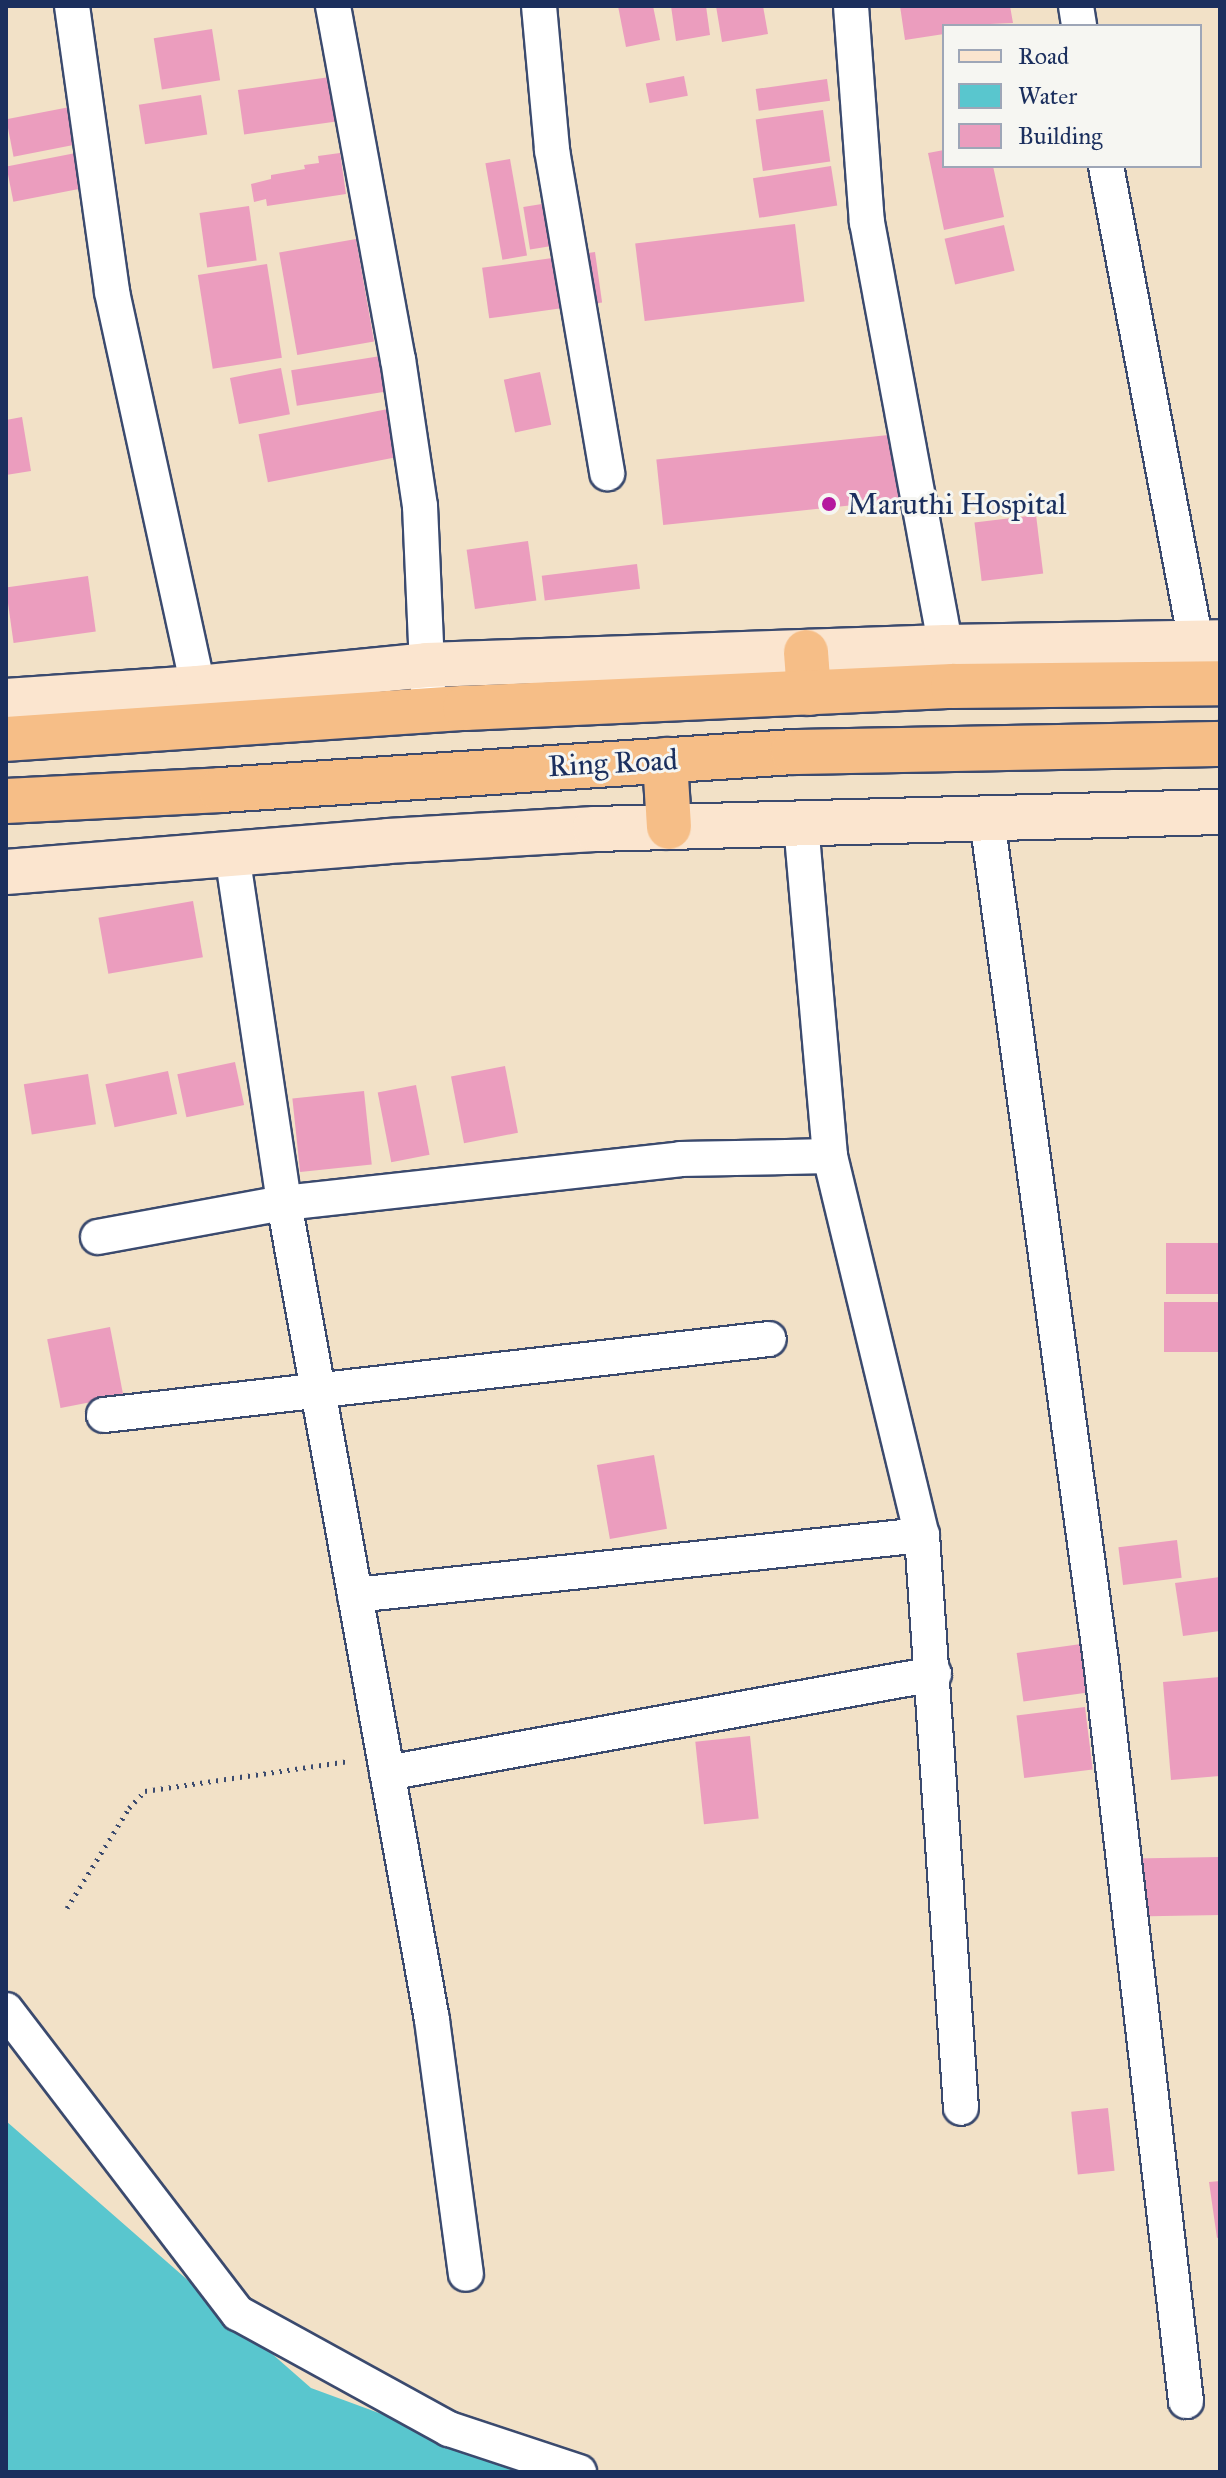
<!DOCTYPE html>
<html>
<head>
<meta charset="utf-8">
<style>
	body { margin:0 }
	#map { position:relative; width:1226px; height:2478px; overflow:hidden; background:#f2e1c7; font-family:"IM FELL Great Primer",serif }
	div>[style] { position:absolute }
	.water>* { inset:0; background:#59c6ce }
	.building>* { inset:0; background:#eb9dbe; transform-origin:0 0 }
	.path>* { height:5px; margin-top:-2.5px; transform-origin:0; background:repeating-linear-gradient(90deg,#3b4a6e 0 2px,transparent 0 8px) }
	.roads { filter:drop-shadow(2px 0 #3b4a6e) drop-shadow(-2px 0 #3b4a6e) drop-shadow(0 2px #3b4a6e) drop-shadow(0 -2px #3b4a6e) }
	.street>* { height:34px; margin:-17px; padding:0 17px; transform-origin:17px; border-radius:17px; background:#fff }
	.secondary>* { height:44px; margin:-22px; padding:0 22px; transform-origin:22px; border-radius:22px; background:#fbe5cf }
	.highway>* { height:44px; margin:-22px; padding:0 22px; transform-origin:22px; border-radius:22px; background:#f6be87 }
	.dots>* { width:22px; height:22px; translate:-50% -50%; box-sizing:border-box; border:4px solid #f6f6f2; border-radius:50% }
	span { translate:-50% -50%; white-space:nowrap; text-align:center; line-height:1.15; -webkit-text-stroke:6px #f6f6f2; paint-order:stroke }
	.poi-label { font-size:30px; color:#1b2f5e }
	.left { translate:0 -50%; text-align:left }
	.street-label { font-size:30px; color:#1b2f5e }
	.frame { position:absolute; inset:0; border:8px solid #1b2f5e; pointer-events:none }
	.legend { position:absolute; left:942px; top:24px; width:260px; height:144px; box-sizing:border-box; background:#f6f6f2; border:2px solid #9ea6b7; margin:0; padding:10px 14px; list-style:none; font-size:24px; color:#1b2f5e }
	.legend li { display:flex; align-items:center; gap:16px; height:40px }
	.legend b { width:40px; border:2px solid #9ea6b7 }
</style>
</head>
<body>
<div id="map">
	<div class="water">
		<div style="clip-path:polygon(6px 2121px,311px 2388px,539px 2472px,6px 2472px)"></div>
	</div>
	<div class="building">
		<div style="clip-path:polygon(618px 6px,653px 6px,660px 40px,626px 47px)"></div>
		<div style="clip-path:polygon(671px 6px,706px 6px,710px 35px,676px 41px)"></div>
		<div style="clip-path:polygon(716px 6px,763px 6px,768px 34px,722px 42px)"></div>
		<div style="clip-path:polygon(900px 6px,1010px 6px,1013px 23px,944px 26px,944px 34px,905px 40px)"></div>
		<div style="left:212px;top:29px;width:52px;height:59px;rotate:81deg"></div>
		<div style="left:684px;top:76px;width:20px;height:39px;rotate:79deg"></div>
		<div style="left:330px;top:77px;width:45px;height:93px;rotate:82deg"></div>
		<div style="left:827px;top:79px;width:22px;height:72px;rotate:82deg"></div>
		<div style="left:201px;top:95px;width:40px;height:63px;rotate:81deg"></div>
		<div style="left:75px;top:106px;width:38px;height:70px;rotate:79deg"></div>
		<div style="left:823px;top:110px;width:52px;height:68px;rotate:82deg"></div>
		<div style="clip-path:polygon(944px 150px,944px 166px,993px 166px,1004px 217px,944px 230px,928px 153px)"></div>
		<div style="left:86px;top:151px;width:36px;height:81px;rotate:79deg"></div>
		<div style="clip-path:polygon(340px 153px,346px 194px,267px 206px,266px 199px,254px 202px,251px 184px,271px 179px,271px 175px,305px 169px,304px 165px,319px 163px,318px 156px)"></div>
		<div style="left:510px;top:159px;width:98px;height:25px;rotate:80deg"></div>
		<div style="left:831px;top:166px;width:40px;height:79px;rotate:81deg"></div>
		<div style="left:548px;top:203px;width:43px;height:25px;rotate:81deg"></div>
		<div style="left:249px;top:206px;width:55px;height:50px;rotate:82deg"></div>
		<div style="left:795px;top:224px;width:78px;height:161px;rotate:83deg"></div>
		<div style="left:1004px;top:225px;width:47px;height:61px;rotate:77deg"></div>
		<div style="left:356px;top:239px;width:104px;height:78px;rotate:80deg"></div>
		<div style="left:595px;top:252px;width:51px;height:114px;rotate:82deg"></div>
		<div style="left:267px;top:264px;width:95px;height:70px;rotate:81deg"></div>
		<div style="left:387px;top:355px;width:36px;height:97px;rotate:81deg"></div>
		<div style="left:281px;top:368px;width:47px;height:52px;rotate:79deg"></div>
		<div style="left:540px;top:372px;width:54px;height:37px;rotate:78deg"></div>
		<div style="left:393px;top:408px;width:49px;height:137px;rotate:79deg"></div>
		<div style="clip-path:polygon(22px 417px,31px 471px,6px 475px,6px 420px)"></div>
		<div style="left:898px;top:434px;width:66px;height:243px;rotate:84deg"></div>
		<div style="left:1036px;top:515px;width:59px;height:62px;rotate:83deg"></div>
		<div style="left:528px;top:541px;width:60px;height:62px;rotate:82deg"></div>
		<div style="left:637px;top:564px;width:25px;height:96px;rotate:83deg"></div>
		<div style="left:88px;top:576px;width:56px;height:83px;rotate:82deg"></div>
		<div style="left:193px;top:901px;width:57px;height:96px;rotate:80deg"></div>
		<div style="left:235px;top:1062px;width:44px;height:59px;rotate:78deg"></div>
		<div style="left:505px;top:1066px;width:68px;height:55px;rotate:79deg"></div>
		<div style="left:168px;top:1071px;width:44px;height:64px;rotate:78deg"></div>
		<div style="left:88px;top:1074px;width:51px;height:65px;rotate:81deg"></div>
		<div style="left:416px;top:1085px;width:71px;height:39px;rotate:79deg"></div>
		<div style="left:364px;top:1091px;width:74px;height:72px;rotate:84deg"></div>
		<div style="left:1220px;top:1243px;width:51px;height:54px;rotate:90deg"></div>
		<div style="left:1220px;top:1302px;width:50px;height:56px;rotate:90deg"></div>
		<div style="left:110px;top:1327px;width:70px;height:64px;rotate:79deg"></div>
		<div style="left:654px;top:1455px;width:75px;height:58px;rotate:80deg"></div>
		<div style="left:1177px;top:1540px;width:38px;height:59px;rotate:83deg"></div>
		<div style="clip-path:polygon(1220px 1577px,1220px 1631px,1183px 1636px,1175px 1583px)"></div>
		<div style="left:1081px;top:1644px;width:49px;height:65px;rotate:82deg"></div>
		<div style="clip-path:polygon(1220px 1677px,1220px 1776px,1171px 1780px,1163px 1682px)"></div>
		<div style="left:1085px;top:1707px;width:63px;height:69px;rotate:83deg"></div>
		<div style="left:750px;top:1736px;width:83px;height:55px;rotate:84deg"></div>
		<div style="left:1219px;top:1857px;width:58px;height:85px;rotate:89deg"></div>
		<div style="left:1108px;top:2108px;width:63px;height:37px;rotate:84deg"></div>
		<div style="clip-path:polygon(1220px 2181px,1220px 2237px,1217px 2238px,1209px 2182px)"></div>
	</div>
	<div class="path">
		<div style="left:67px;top:1908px;width:118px;rotate:-58.2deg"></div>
		<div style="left:129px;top:1808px;width:23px;rotate:-47deg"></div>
		<div style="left:145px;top:1791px;width:206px;rotate:-8.4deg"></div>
	</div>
	<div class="roads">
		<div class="street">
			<div style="left:72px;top:6px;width:289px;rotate:82deg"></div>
			<div style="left:112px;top:292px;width:405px;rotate:77.7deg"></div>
			<div style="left:333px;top:6px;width:359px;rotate:79.6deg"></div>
			<div style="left:398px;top:359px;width:149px;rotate:81.5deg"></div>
			<div style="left:420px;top:506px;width:184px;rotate:87.5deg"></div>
			<div style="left:539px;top:6px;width:145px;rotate:84.8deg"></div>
			<div style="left:552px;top:150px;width:328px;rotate:80.3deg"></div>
			<div style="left:851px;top:6px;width:217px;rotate:85.8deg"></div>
			<div style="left:867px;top:222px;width:432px;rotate:79.5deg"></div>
			<div style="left:1076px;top:6px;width:20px;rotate:81deg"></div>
			<div style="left:1106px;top:166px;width:485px;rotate:79.3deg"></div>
			<div style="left:987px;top:819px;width:850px;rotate:82.29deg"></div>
			<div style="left:1101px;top:1661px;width:745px;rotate:83.45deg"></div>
			<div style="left:801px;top:824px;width:333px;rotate:85deg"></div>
			<div style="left:830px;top:1156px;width:390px;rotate:76.4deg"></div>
			<div style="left:922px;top:1535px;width:574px;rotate:86.11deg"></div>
			<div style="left:232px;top:854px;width:353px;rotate:81.5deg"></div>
			<div style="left:284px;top:1203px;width:830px;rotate:79.73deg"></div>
			<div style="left:432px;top:2020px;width:256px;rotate:82.4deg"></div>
			<div style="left:98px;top:1237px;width:189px;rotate:-10.4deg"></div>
			<div style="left:284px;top:1203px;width:398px;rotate:-6.3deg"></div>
			<div style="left:680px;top:1159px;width:150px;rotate:-1.1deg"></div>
			<div style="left:104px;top:1415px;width:669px;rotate:-6.52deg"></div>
			<div style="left:355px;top:1595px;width:570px;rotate:-6.04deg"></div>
			<div style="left:387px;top:1773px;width:556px;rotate:-10.26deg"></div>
			<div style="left:6px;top:2010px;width:382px;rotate:52.6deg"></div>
			<div style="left:238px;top:2313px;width:241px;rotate:28.8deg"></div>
			<div style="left:449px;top:2429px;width:137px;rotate:18.3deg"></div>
		</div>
		<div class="secondary">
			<div style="left:6px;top:701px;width:192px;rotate:-3.9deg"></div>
			<div style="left:198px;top:688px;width:230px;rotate:-5.7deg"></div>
			<div style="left:427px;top:665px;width:519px;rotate:-1.99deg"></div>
			<div style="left:946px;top:647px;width:274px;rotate:-1deg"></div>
			<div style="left:6px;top:872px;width:383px;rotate:-4.6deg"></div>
			<div style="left:388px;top:841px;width:207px;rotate:-3.3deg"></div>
			<div style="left:595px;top:829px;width:625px;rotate:-1.56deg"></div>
		</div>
		<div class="highway">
			<div style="left:806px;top:652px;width:41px;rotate:85.8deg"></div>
			<div style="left:6px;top:739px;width:460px;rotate:-3.9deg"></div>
			<div style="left:465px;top:708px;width:488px;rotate:-2.6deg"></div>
			<div style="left:953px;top:686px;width:267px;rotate:-0.6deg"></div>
			<div style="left:665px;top:760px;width:67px;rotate:86.6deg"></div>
			<div style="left:6px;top:801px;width:215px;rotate:-2.9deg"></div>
			<div style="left:221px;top:790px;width:573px;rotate:-3.8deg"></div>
			<div style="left:793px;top:752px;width:427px;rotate:-1.1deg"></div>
		</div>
	</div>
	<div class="dots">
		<div style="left:829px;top:504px;background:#b5179e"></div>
	</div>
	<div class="poi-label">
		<span class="left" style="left:847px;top:504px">Maruthi Hospital</span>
	</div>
	<div class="street-label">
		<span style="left:613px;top:763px;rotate:-3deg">Ring Road</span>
	</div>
	<div class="frame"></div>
	<ul class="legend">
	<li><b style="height:10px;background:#fbe5cf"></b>Road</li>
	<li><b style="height:22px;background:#59c6ce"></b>Water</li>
	<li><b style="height:22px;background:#eb9dbe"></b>Building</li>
	</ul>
</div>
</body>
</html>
